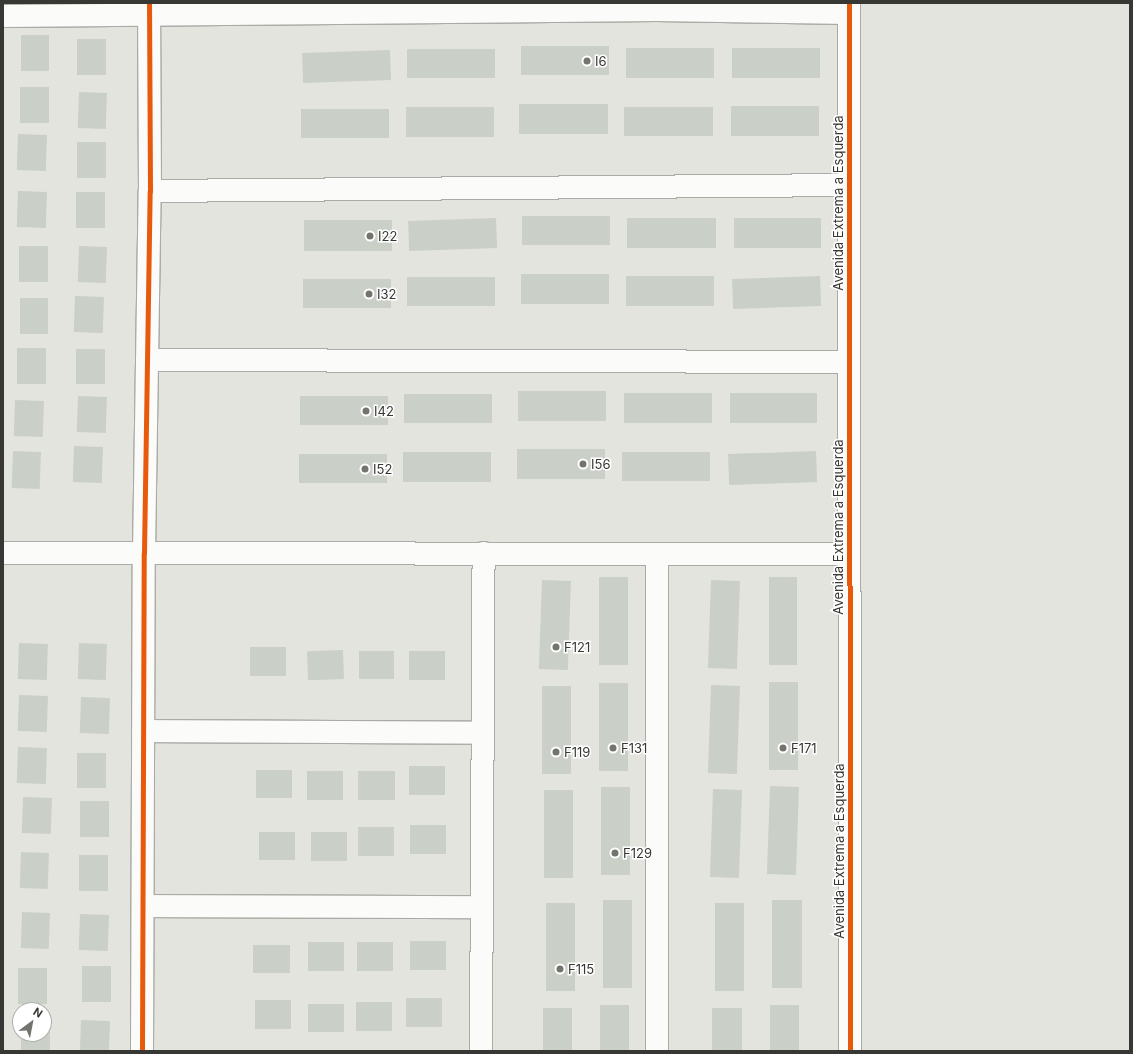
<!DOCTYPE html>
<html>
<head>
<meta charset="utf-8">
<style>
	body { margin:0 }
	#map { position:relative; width:1133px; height:1054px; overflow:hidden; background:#e4e4df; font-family:Inter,sans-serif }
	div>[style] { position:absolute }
	.building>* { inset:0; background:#cacfc7; transform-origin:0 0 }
	.roads { filter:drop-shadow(1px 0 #aaaaa6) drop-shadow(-1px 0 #aaaaa6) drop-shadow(0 1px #aaaaa6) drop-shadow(0 -1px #aaaaa6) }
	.minor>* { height:22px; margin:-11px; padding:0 11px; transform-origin:11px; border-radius:11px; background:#fbfbfa }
	.cycleway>* { height:5px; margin:-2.5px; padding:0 2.5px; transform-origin:2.5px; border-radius:2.5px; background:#e8590c }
	.dots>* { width:11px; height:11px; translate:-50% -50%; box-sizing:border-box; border:2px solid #fff; border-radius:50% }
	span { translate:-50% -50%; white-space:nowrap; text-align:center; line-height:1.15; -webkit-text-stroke:3px #fff; paint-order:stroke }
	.poi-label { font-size:13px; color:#373733 }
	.left { translate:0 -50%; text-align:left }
	.street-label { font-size:13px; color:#373733 }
	.frame { position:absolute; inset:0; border:4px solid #373733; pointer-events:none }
	.north { position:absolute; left:12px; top:1002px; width:40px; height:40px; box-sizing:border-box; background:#fff; border:1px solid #afafad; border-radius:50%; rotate:32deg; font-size:11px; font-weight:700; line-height:16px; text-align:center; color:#373733 }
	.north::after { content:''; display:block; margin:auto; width:14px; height:18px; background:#74746f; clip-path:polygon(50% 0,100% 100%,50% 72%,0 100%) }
</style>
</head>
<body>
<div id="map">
	<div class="building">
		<div style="left:21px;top:35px;width:28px;height:36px"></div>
		<div style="left:77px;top:39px;width:29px;height:36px"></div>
		<div style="left:521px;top:46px;width:88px;height:29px"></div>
		<div style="left:626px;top:48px;width:88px;height:30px"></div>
		<div style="left:732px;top:48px;width:88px;height:30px"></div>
		<div style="left:407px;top:49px;width:88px;height:29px"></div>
		<div style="left:390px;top:50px;width:30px;height:88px;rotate:88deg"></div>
		<div style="left:20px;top:87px;width:29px;height:36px"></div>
		<div style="left:79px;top:92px;width:28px;height:36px;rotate:2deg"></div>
		<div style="left:519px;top:104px;width:89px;height:30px"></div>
		<div style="left:819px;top:106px;width:30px;height:88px;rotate:90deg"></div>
		<div style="left:406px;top:107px;width:88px;height:30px"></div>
		<div style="left:624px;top:107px;width:89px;height:29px"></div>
		<div style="left:301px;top:109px;width:88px;height:29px"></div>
		<div style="left:18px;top:134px;width:29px;height:36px;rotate:2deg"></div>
		<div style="left:77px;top:142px;width:29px;height:36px"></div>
		<div style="left:18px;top:191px;width:29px;height:36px;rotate:2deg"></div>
		<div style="left:76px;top:192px;width:29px;height:36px"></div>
		<div style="left:522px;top:216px;width:88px;height:29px"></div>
		<div style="left:496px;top:218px;width:30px;height:88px;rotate:88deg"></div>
		<div style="left:627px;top:218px;width:89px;height:30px"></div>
		<div style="left:734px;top:218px;width:87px;height:30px"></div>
		<div style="left:392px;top:220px;width:31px;height:88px;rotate:90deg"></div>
		<div style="left:19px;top:246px;width:29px;height:36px"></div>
		<div style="left:79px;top:246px;width:28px;height:36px;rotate:2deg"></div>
		<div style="left:521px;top:274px;width:88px;height:30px"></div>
		<div style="left:626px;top:276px;width:88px;height:30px"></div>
		<div style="left:820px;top:276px;width:30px;height:88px;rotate:88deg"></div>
		<div style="left:407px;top:277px;width:88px;height:29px"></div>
		<div style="left:303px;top:279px;width:88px;height:29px"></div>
		<div style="left:75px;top:296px;width:29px;height:36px;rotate:2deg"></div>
		<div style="left:20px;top:298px;width:28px;height:36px"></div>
		<div style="left:17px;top:348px;width:29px;height:36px"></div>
		<div style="left:76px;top:349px;width:29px;height:35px"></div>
		<div style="left:518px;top:391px;width:88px;height:30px"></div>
		<div style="left:712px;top:393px;width:30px;height:88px;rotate:90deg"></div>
		<div style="left:730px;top:393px;width:87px;height:30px"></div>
		<div style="left:404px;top:394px;width:88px;height:29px"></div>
		<div style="left:78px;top:396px;width:29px;height:36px;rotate:2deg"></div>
		<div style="left:300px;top:396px;width:88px;height:29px"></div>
		<div style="left:15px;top:400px;width:29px;height:36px;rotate:2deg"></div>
		<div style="left:74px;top:446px;width:29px;height:36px;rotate:2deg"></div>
		<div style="left:517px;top:449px;width:88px;height:30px"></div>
		<div style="left:13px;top:451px;width:28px;height:37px;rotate:2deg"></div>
		<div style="left:816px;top:451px;width:31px;height:88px;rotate:88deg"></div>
		<div style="left:403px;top:452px;width:88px;height:30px"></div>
		<div style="left:622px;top:452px;width:88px;height:29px"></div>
		<div style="left:299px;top:454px;width:88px;height:29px"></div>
		<div style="left:599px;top:577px;width:29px;height:88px"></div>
		<div style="left:769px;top:577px;width:28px;height:88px"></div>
		<div style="left:542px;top:580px;width:29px;height:89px;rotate:2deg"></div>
		<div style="left:711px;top:580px;width:29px;height:88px;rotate:2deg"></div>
		<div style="left:19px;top:643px;width:29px;height:36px;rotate:2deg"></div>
		<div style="left:79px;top:643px;width:28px;height:36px;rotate:2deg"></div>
		<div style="left:250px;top:647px;width:36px;height:29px"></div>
		<div style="left:343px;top:650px;width:29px;height:36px;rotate:88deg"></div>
		<div style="left:359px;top:651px;width:35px;height:28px"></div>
		<div style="left:445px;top:651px;width:29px;height:36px;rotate:90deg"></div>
		<div style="left:769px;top:682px;width:29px;height:88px"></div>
		<div style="left:599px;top:683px;width:29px;height:88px"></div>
		<div style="left:711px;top:685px;width:29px;height:88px;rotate:2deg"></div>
		<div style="left:542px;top:686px;width:29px;height:88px"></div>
		<div style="left:19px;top:695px;width:29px;height:36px;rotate:2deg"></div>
		<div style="left:81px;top:697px;width:29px;height:36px;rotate:2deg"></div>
		<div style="left:18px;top:747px;width:29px;height:36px;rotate:2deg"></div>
		<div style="left:77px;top:753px;width:29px;height:35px"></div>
		<div style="left:409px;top:766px;width:36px;height:29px"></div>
		<div style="left:256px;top:770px;width:36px;height:28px"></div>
		<div style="left:307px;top:771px;width:36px;height:29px"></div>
		<div style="left:358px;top:771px;width:37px;height:29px"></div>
		<div style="left:770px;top:786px;width:29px;height:88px;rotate:2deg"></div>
		<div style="left:601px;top:787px;width:29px;height:88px"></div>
		<div style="left:713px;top:789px;width:29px;height:88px;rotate:2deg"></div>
		<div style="left:544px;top:790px;width:29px;height:88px"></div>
		<div style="left:23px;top:797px;width:29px;height:36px;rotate:2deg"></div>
		<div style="left:80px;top:801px;width:29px;height:36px"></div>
		<div style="left:410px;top:825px;width:36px;height:29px"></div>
		<div style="left:358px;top:827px;width:36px;height:29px"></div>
		<div style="left:259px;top:832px;width:36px;height:28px"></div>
		<div style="left:311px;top:832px;width:36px;height:29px"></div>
		<div style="left:21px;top:852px;width:28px;height:36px;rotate:2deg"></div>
		<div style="left:79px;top:855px;width:29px;height:36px"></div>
		<div style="left:603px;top:900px;width:29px;height:88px"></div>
		<div style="left:772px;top:900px;width:30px;height:88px"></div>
		<div style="left:546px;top:903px;width:29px;height:88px"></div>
		<div style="left:715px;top:903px;width:29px;height:88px"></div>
		<div style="left:22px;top:912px;width:28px;height:36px;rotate:2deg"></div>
		<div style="left:80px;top:914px;width:29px;height:36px;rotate:2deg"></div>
		<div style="left:410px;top:941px;width:36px;height:29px"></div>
		<div style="left:308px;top:942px;width:36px;height:29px"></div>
		<div style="left:357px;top:942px;width:36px;height:29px"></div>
		<div style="left:253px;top:945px;width:37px;height:28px"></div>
		<div style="left:82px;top:966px;width:29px;height:36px"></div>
		<div style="left:18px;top:968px;width:29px;height:36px"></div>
		<div style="left:406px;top:998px;width:36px;height:29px"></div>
		<div style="left:291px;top:1000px;width:29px;height:36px;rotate:90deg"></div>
		<div style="left:356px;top:1002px;width:36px;height:29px"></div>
		<div style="left:308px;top:1004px;width:36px;height:28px"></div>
		<div style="left:600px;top:1005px;width:29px;height:46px"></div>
		<div style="left:770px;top:1005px;width:29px;height:46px"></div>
		<div style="left:543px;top:1008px;width:29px;height:43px"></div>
		<div style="left:712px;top:1008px;width:30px;height:43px"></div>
		<div style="clip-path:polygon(44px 1020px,50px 1020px,50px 1051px,21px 1051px,21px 1034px,44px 1034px)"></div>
		<div style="left:81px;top:1020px;width:29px;height:31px;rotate:2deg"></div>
	</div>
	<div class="roads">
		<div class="minor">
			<div style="left:849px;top:3px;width:1048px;rotate:89.95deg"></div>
			<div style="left:3px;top:16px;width:653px;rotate:-0.53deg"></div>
			<div style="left:656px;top:10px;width:193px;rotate:0.9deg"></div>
			<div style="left:150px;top:191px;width:699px;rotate:-0.49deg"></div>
			<div style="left:147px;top:360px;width:702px;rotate:0.16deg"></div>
			<div style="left:3px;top:553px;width:846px;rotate:0.07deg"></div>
			<div style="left:143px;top:731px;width:340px;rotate:0.3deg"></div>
			<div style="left:143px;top:906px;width:339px;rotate:0.2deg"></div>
			<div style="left:142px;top:1051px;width:498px;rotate:-89.8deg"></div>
			<div style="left:144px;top:553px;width:362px;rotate:-89.1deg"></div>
			<div style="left:150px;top:191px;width:188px;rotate:-90.3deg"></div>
			<div style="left:481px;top:1051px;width:498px;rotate:-89.7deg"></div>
			<div style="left:657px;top:1051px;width:497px;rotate:-90deg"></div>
		</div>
	</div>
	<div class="cycleway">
		<div style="left:849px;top:3px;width:1048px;rotate:89.95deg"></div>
		<div style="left:142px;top:1051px;width:498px;rotate:-89.8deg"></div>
		<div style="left:144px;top:553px;width:362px;rotate:-89.1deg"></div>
		<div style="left:150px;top:191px;width:188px;rotate:-90.3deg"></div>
	</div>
	<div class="dots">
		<div style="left:587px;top:61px;background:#74746f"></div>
		<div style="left:370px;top:236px;background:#74746f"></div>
		<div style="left:369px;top:294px;background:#74746f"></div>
		<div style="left:366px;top:411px;background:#74746f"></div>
		<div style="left:583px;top:464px;background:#74746f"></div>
		<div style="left:365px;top:469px;background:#74746f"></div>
		<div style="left:556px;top:647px;background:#74746f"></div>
		<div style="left:613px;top:748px;background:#74746f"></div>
		<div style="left:783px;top:748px;background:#74746f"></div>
		<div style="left:556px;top:752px;background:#74746f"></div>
		<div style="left:615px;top:853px;background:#74746f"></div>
		<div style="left:560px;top:969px;background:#74746f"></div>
	</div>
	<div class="poi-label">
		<span class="left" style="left:595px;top:61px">I6</span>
		<span class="left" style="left:378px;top:236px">I22</span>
		<span class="left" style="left:377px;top:294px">I32</span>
		<span class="left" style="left:374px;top:411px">I42</span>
		<span class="left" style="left:591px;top:464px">I56</span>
		<span class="left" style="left:373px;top:469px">I52</span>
		<span class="left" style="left:564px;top:647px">F121</span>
		<span class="left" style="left:621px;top:748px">F131</span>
		<span class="left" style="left:791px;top:748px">F171</span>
		<span class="left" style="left:564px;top:752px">F119</span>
		<span class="left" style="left:623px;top:853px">F129</span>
		<span class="left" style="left:568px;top:969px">F115</span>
	</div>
	<div class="street-label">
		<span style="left:838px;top:203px;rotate:-90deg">Avenida Extrema a Esquerda</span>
		<span style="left:838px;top:527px;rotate:-90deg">Avenida Extrema a Esquerda</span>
		<span style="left:839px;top:851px;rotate:-90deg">Avenida Extrema a Esquerda</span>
	</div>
	<div class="frame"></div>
	<div class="north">N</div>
</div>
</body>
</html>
